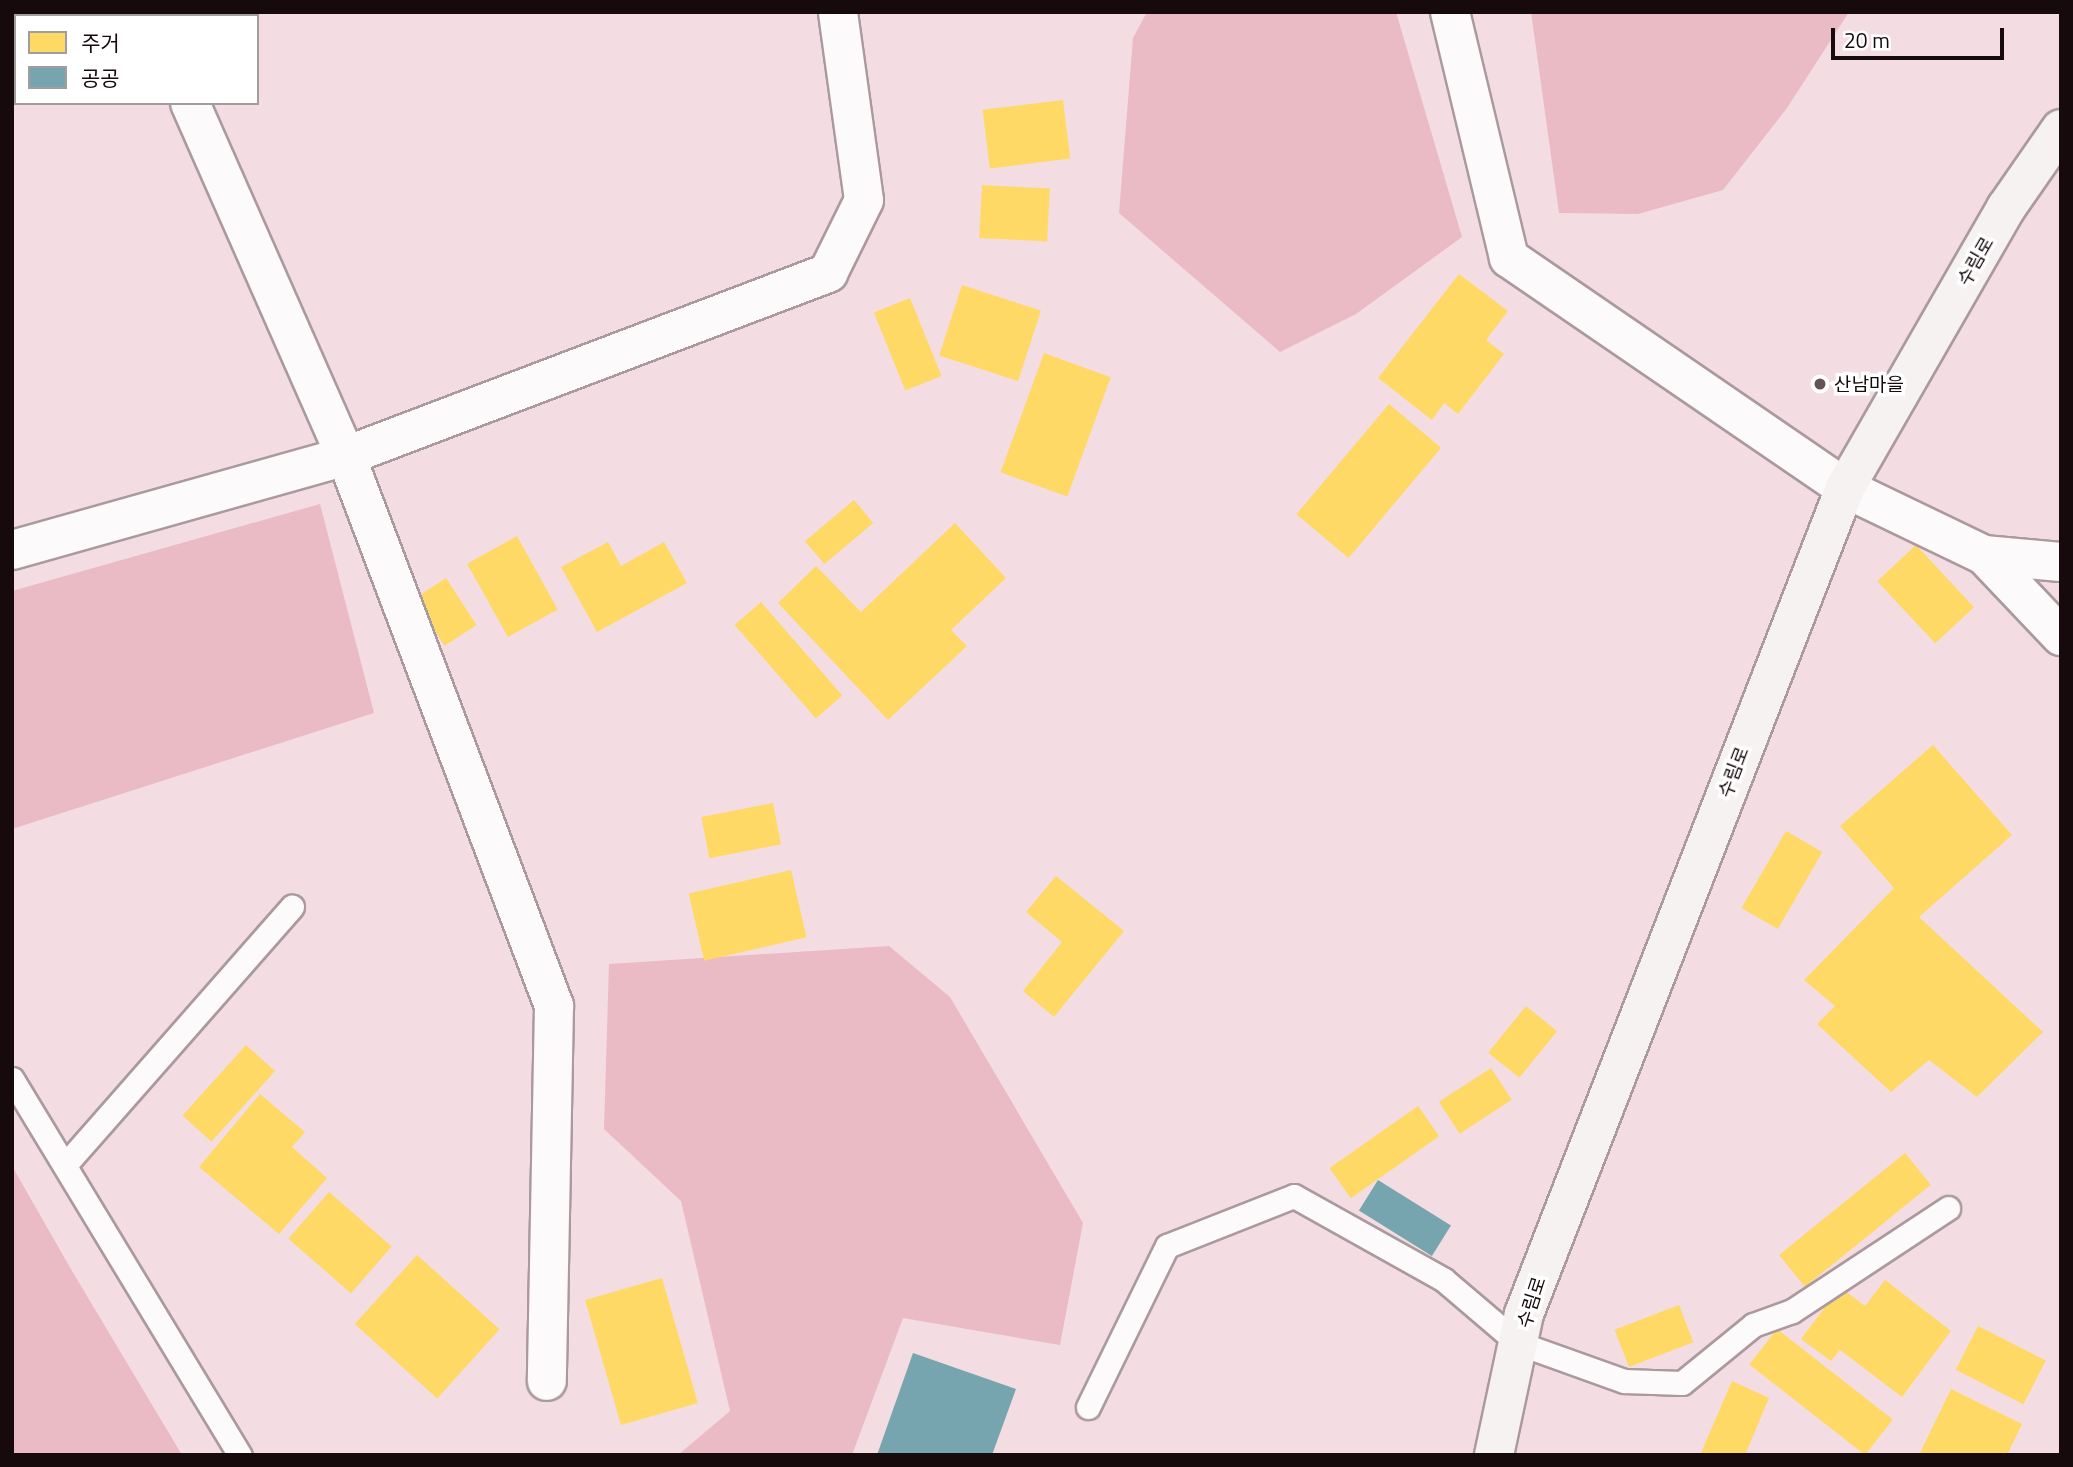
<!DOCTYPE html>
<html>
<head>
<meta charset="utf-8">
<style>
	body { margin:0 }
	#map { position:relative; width:2073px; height:1467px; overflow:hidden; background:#f3dde2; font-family:"Titillium Web","Noto Sans KR",sans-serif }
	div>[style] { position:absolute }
	.green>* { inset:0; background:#eabac5 }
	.homes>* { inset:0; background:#ffd966; transform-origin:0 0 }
	.public>* { inset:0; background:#76a5af; transform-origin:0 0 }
	.roads { filter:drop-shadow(2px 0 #aa9a9e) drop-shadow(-2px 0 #aa9a9e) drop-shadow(0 2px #aa9a9e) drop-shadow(0 -2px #aa9a9e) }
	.lane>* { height:23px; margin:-11.5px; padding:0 11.5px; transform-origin:11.5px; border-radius:11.5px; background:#fdfafb }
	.street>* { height:38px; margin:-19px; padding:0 19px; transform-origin:19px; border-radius:19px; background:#fdfafb }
	.secondary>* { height:38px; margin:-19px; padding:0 19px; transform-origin:19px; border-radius:19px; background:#f5f2f1 }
	.dots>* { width:19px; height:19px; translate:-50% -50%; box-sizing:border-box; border:4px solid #fff; border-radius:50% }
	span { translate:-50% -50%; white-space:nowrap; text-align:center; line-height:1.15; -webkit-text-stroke:7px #fff; paint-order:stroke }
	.street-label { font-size:19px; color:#160a0d }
	.poi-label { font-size:19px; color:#160a0d }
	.left { translate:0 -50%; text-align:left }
	.frame { position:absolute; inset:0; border:14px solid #160a0d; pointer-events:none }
	.legend { position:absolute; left:14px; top:14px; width:245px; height:91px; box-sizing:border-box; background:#fff; border:2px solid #a29d9e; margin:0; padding:9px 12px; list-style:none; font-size:21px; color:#160a0d }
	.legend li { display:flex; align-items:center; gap:14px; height:35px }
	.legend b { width:35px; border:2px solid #a29d9e }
	.scale { position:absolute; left:1831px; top:28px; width:173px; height:32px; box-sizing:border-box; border:4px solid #160a0d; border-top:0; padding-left:9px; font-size:21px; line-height:24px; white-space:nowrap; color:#160a0d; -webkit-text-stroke:5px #fff; paint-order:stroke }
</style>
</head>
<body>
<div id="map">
	<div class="green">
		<div style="clip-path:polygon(1147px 12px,1396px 12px,1462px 237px,1356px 314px,1280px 352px,1119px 213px,1133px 38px)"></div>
		<div style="clip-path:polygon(1531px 12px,1849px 12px,1787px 108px,1723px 190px,1638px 214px,1559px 213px)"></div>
		<div style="clip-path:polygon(320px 504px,374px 713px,12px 829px,12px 591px)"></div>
		<div style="clip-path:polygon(889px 946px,950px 997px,1083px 1223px,1060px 1345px,903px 1318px,852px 1455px,678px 1455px,730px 1411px,681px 1201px,604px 1129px,609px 964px)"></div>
		<div style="clip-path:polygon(12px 1166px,72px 1271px,182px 1455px,12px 1455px)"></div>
	</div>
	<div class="homes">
		<div style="left:1063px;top:100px;width:59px;height:81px;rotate:83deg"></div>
		<div style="left:982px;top:185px;width:68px;height:53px;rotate:3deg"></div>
		<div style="clip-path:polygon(1459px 274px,1508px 311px,1486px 340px,1504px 354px,1458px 414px,1444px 403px,1432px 420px,1378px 378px)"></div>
		<div style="left:962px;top:285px;width:83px;height:74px;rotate:18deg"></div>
		<div style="left:910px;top:298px;width:84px;height:39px;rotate:68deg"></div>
		<div style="left:1044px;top:353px;width:71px;height:127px;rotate:20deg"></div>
		<div style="left:1389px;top:404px;width:68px;height:144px;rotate:40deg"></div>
		<div style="left:854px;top:500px;width:30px;height:64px;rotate:50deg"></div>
		<div style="clip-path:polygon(955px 523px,1006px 578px,951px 630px,967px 646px,888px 720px,778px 603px,816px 566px,861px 612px)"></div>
		<div style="left:517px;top:536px;width:84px;height:57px;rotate:61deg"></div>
		<div style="clip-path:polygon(608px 542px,621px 566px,664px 542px,687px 583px,597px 632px,561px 567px)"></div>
		<div style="left:1916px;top:545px;width:85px;height:53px;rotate:47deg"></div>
		<div style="left:446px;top:578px;width:56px;height:38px;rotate:57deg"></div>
		<div style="left:761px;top:602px;width:124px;height:35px;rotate:49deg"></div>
		<div style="clip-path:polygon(1933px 745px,2012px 835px,1919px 917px,2043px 1032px,1977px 1097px,1929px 1060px,1891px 1092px,1817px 1024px,1835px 1006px,1804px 980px,1894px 888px,1840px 826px)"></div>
		<div style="left:773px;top:803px;width:42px;height:73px;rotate:79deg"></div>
		<div style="left:1786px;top:831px;width:42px;height:89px;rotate:30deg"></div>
		<div style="left:791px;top:870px;width:69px;height:105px;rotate:77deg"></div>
		<div style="clip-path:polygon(1056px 876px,1124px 931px,1054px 1017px,1023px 991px,1062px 942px,1026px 912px)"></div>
		<div style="left:1526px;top:1006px;width:40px;height:60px;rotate:39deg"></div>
		<div style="left:246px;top:1045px;width:39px;height:95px;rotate:42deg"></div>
		<div style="left:1491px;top:1068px;width:38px;height:62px;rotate:57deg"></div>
		<div style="clip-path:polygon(260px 1094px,305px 1132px,292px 1147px,327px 1178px,279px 1234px,199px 1167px)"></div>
		<div style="left:1418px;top:1106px;width:37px;height:108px;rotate:55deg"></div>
		<div style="left:1905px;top:1153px;width:41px;height:162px;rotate:51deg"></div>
		<div style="left:329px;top:1192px;width:83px;height:62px;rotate:41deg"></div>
		<div style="left:417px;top:1255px;width:111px;height:93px;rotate:42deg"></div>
		<div style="left:662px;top:1278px;width:130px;height:80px;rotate:74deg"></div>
		<div style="clip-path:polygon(1885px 1280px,1951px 1331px,1902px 1397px,1840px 1350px,1831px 1361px,1801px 1339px,1840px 1287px,1865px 1306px)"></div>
		<div style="left:1679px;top:1305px;width:40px;height:69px;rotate:69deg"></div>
		<div style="left:1978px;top:1326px;width:76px;height:49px;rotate:27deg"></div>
		<div style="left:1777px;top:1329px;width:147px;height:45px;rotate:38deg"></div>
		<div style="clip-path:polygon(1732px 1381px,1769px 1398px,1745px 1455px,1706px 1455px,1701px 1453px)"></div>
		<div style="clip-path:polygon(1951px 1389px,2022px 1424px,2007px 1455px,1919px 1455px)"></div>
	</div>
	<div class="public">
		<div style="left:1378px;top:1180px;width:86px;height:36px;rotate:32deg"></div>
		<div style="clip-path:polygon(913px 1353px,1016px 1389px,992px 1455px,877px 1455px)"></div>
	</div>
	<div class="roads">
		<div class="lane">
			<div style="left:12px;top:1079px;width:440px;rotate:58.8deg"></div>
			<div style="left:65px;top:1165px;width:344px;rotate:-48.7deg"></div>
			<div style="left:1088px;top:1407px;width:179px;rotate:-63.9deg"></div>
			<div style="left:1167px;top:1246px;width:136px;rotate:-21.5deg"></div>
			<div style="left:1294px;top:1196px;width:172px;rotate:29.2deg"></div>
			<div style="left:1444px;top:1280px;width:97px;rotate:40.4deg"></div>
			<div style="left:1518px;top:1343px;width:113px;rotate:19.7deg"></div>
			<div style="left:1624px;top:1381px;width:58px;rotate:2deg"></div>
			<div style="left:1682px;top:1383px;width:92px;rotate:-39.2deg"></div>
			<div style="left:1753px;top:1325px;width:41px;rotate:-19.7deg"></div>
			<div style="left:1792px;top:1311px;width:187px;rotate:-33.4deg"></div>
		</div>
		<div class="street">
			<div style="left:149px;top:12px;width:4px;rotate:63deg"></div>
			<div style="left:1450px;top:12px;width:253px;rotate:76.5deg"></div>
			<div style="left:1509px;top:258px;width:407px;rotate:34.4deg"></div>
			<div style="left:1845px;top:488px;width:154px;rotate:25.7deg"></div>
			<div style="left:1984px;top:555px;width:112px;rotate:46.5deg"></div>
			<div style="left:190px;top:103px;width:386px;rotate:66.2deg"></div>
			<div style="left:346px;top:456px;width:588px;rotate:69.28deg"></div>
			<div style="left:554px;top:1006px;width:375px;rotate:91.1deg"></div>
			<div style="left:12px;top:550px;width:347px;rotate:-15.7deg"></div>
			<div style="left:346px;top:456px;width:516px;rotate:-20.79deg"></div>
			<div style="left:828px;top:273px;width:81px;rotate:-63.7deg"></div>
			<div style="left:864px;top:200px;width:190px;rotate:-97.9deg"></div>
			<div style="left:1984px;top:555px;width:77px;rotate:5.2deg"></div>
		</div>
		<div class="secondary">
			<div style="left:1494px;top:1455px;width:144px;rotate:-78deg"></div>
			<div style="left:1524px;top:1314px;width:886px;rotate:-68.76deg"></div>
			<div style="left:1845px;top:488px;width:323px;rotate:-60.1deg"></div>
			<div style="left:2006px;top:208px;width:96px;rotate:-55.2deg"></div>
		</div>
	</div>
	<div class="dots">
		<div style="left:1820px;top:384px;background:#635458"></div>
	</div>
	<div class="street-label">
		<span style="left:1975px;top:261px;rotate:-60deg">수림로</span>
		<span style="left:1733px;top:772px;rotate:-69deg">수림로</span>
		<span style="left:1531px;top:1302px;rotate:-72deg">수림로</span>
	</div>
	<div class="poi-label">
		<span class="left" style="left:1834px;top:384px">산남마을</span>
	</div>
	<div class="frame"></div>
	<ul class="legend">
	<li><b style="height:19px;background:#ffd966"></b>주거</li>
	<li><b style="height:19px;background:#76a5af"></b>공공</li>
	</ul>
	<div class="scale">20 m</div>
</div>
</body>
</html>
